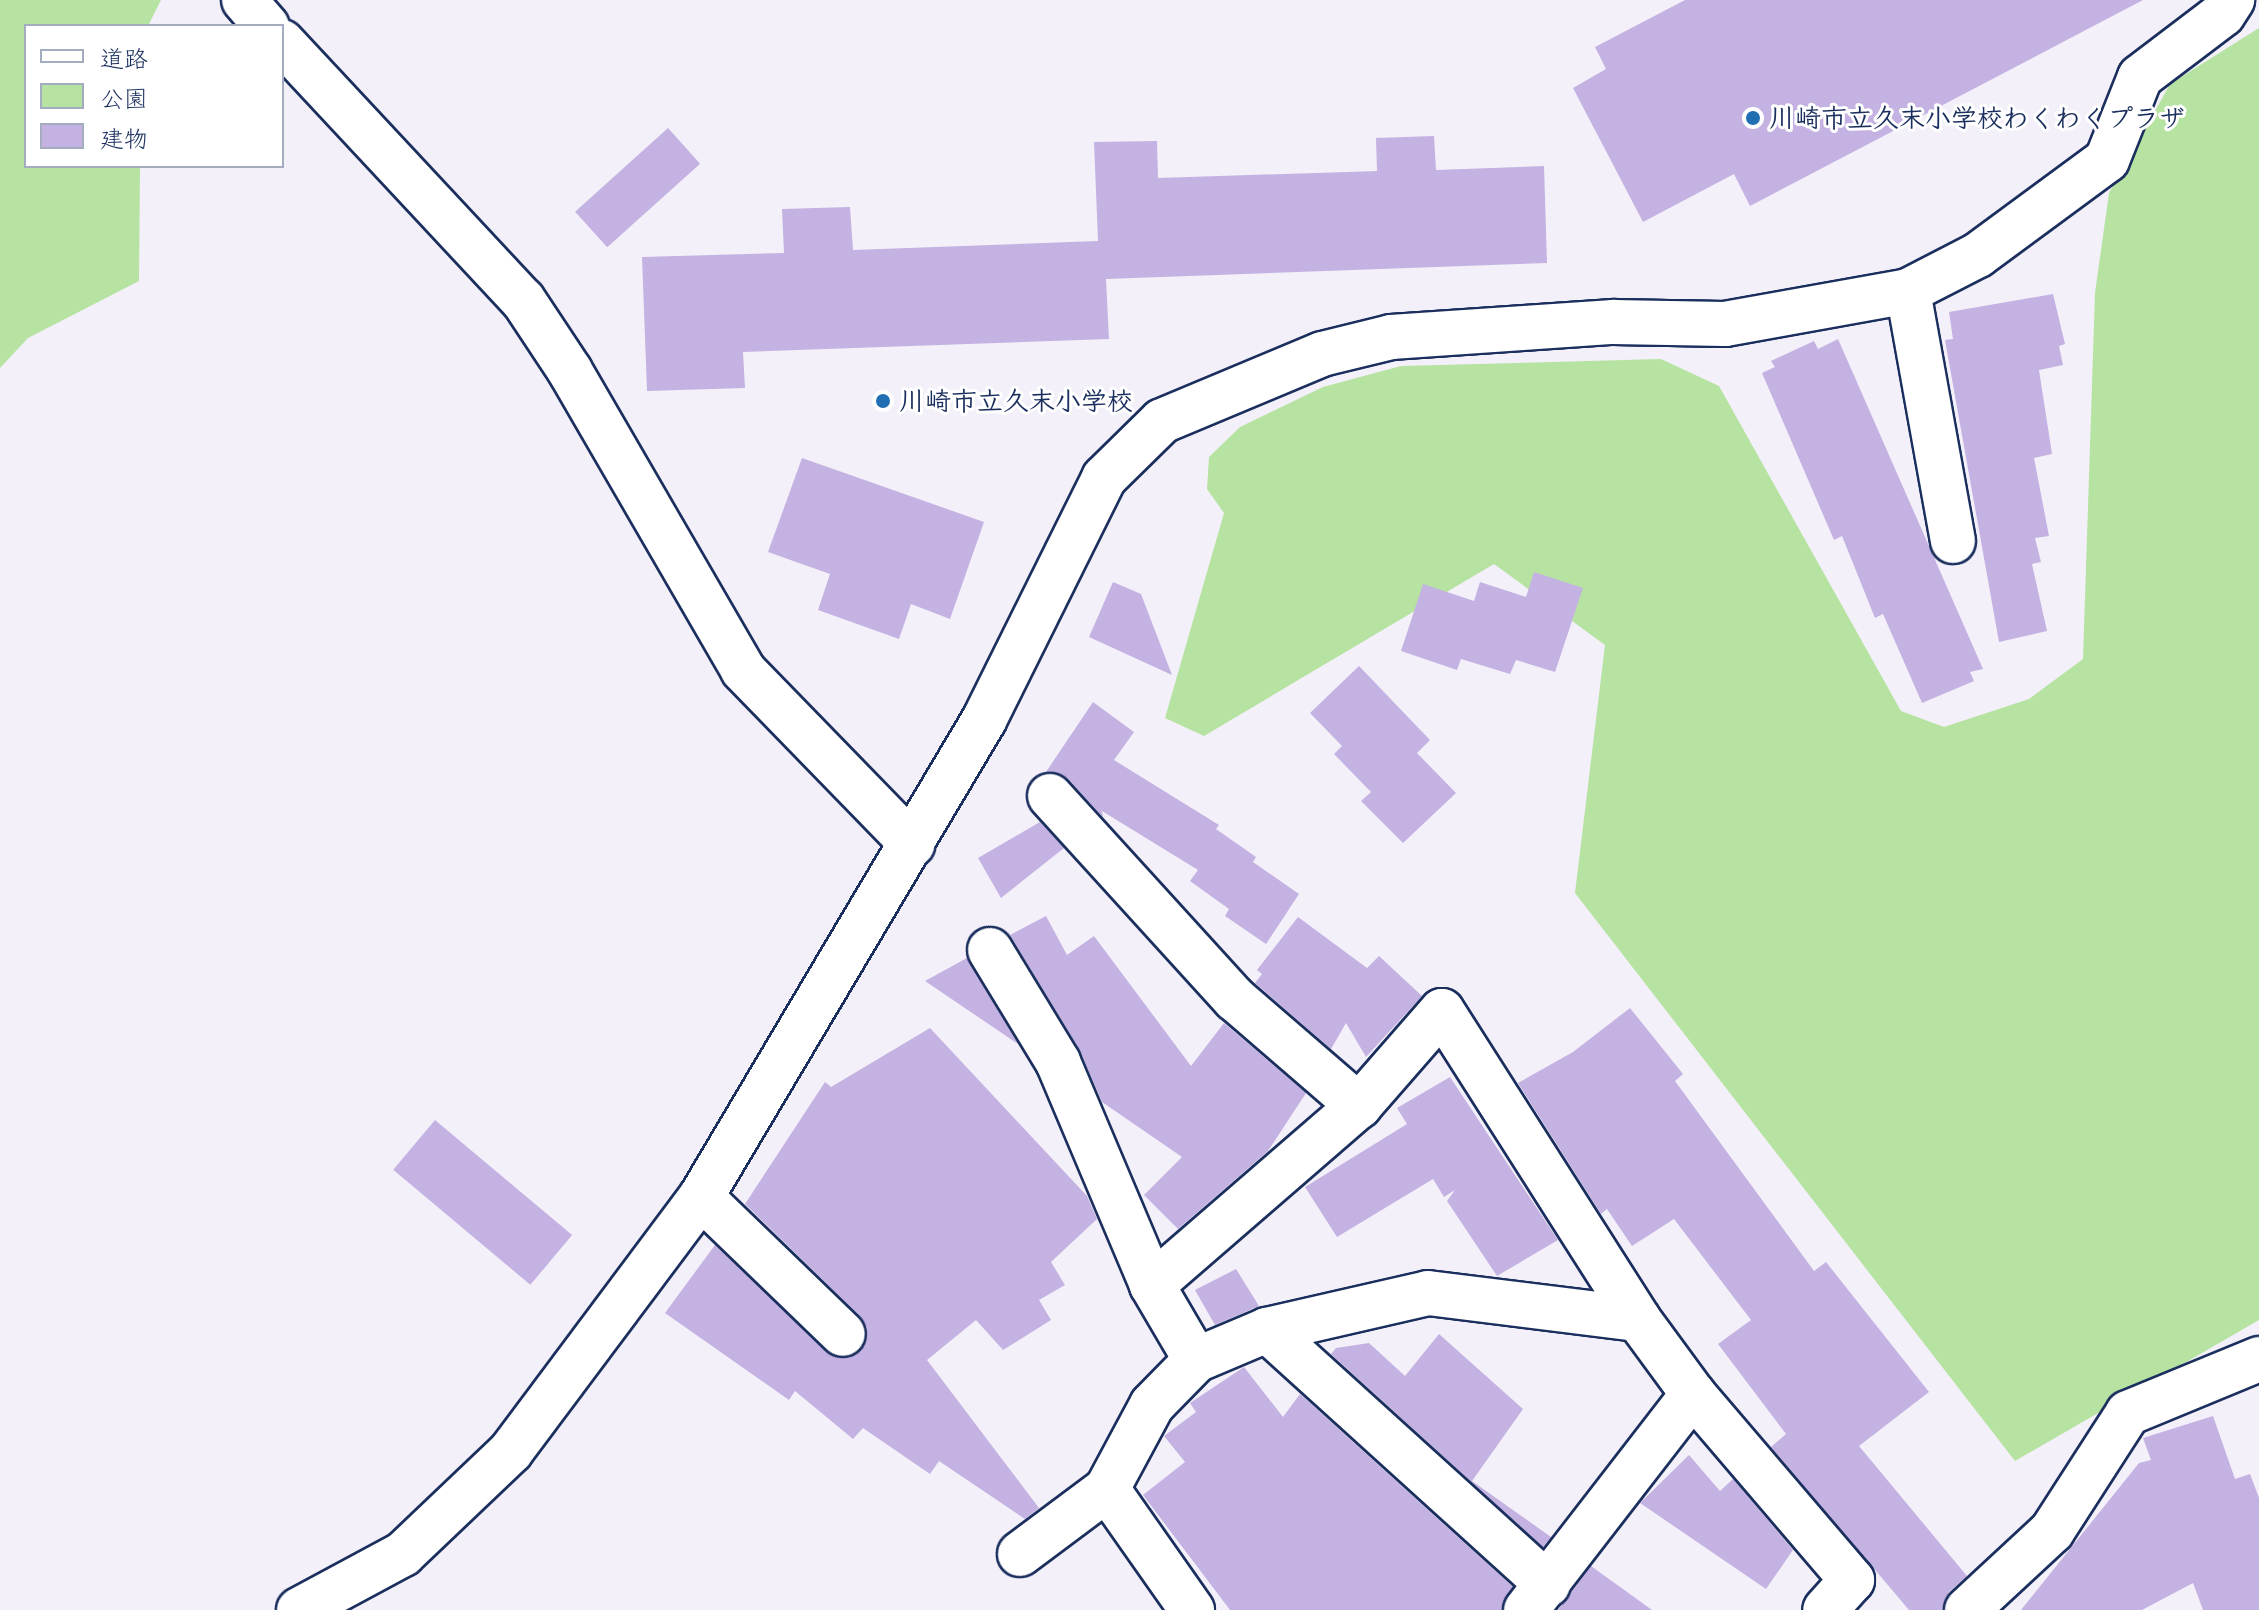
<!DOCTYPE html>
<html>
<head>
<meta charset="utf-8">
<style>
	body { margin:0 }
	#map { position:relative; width:2259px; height:1610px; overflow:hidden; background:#f3f0f9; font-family:"Patrick Hand","Klee One",sans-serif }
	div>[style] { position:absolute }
	.green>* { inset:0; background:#b6e3a1 }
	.building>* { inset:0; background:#c4b2e2; transform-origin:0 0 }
	.roads { filter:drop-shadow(2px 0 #1b2f5e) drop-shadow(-2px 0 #1b2f5e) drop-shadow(0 2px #1b2f5e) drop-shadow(0 -2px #1b2f5e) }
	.minor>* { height:44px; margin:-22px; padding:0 22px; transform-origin:22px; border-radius:22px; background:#fff }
	.dots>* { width:22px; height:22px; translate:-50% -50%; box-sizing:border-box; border:4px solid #fff; border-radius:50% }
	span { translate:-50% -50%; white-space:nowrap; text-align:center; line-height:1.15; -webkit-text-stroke:6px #fff; paint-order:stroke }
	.poi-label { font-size:26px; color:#1b2f5e; font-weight:700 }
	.left { translate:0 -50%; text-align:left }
	.legend { position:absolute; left:24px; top:24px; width:260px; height:144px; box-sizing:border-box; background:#fff; border:2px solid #a4acbf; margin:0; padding:10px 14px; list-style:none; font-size:24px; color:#1b2f5e }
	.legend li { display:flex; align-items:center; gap:16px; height:40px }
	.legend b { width:40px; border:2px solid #a4acbf }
</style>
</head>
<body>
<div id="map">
	<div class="green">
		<div style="clip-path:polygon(0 0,161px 0,148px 26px,26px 26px,26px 166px,140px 166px,139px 281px,28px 338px,0 368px)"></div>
		<div style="clip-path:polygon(2259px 28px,2259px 1320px,2015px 1461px,1575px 893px,1605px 645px,1494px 564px,1204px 736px,1165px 718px,1224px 513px,1207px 489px,1209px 457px,1240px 427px,1323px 387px,1401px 366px,1661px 359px,1719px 386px,1901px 711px,1944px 727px,2029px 699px,2083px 659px,2095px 293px,2109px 193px,2170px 84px)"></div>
	</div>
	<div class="building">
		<div style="clip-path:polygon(1685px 0,2143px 0,1750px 206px,1734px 174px,1643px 222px,1573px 88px,1606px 69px,1595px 47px)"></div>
		<div style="left:668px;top:128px;width:48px;height:125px;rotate:48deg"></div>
		<div style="clip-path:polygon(1434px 136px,1436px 170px,1544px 166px,1547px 263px,1106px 279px,1109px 339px,743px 352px,745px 388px,647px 391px,642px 257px,784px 253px,782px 209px,850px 207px,853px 250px,1098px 241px,1094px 142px,1157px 141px,1158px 178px,1377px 171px,1376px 138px)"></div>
		<div style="clip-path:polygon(2053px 294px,2065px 344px,2059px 346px,2063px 365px,2039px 370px,2052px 454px,2034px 458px,2049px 536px,2035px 538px,2041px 562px,2032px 564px,2047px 631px,1999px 642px,1945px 340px,1953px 339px,1949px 312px)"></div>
		<div style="clip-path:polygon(1838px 339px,1983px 669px,1970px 672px,1974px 681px,1922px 703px,1883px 614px,1875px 618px,1842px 536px,1834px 540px,1762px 373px,1775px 367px,1771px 361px,1814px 341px,1818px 349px)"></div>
		<div style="clip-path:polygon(802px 458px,984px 522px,950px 619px,911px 604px,899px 639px,818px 610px,830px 574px,768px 552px)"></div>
		<div style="clip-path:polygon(1534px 572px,1583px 588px,1555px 672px,1516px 660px,1510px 674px,1461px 659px,1457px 670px,1401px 651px,1423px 584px,1474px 601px,1480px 582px,1526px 597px)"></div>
		<div style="clip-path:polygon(1113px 582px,1141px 594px,1172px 675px,1089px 637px)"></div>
		<div style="clip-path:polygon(1359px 666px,1430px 740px,1417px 753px,1456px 793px,1403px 843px,1361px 801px,1371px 792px,1334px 754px,1342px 746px,1310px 713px)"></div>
		<div style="clip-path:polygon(1093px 702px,1134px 732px,1114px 760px,1219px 825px,1216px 829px,1256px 857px,1253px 862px,1299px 894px,1266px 944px,1225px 916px,1229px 909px,1190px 881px,1198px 870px,1102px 811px,1103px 817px,1068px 779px,1046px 772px)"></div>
		<div style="clip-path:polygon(1040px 822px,1064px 848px,1001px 898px,978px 858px)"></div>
		<div style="clip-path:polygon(1046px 916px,1067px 955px,1094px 936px,1191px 1066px,1224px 1023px,1306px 1093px,1268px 1151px,1178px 1229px,1144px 1195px,1182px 1157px,1102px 1102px,1079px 1049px,1010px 935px)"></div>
		<div style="clip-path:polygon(1298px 917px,1367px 968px,1379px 956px,1422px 996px,1366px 1057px,1346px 1023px,1331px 1049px,1255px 983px,1262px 974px,1257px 970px)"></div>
		<div style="clip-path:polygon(967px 958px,969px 963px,1018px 1044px,925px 981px)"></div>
		<div style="clip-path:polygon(1630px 1008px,1683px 1074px,1675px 1081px,1814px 1271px,1826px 1262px,1929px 1392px,1859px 1446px,1967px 1576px,1949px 1592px,1943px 1610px,1909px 1610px,1771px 1447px,1786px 1434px,1718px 1344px,1751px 1320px,1674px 1219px,1632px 1246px,1607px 1209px,1601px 1214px,1518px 1083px,1573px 1052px)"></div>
		<div style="clip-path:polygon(930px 1028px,1087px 1196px,1097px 1219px,1051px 1262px,1065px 1285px,1039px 1300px,1051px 1320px,1003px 1350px,976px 1320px,927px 1360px,1039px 1508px,1025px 1519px,939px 1461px,930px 1474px,863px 1428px,853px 1439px,795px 1391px,789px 1400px,665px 1313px,715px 1245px,826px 1352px,849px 1358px,861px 1351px,867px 1328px,860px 1316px,745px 1204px,825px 1082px,831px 1087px)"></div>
		<div style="clip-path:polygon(1450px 1077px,1558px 1240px,1497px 1276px,1447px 1201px,1455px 1190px,1444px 1197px,1433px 1179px,1337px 1237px,1305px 1187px,1407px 1124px,1397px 1108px)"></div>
		<div style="left:435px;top:1120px;width:179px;height:65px;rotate:40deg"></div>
		<div style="clip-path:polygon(1236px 1269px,1259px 1306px,1215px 1325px,1195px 1290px)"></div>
		<div style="clip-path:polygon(1439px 1334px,1523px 1409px,1472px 1481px,1551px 1537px,1543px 1547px,1331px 1354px,1336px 1348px,1369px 1343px,1405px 1376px)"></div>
		<div style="clip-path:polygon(1244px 1367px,1283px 1417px,1300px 1394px,1513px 1587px,1502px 1610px,1230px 1610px,1143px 1495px,1185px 1462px,1164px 1436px,1196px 1412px,1190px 1403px)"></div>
		<div style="clip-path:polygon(2213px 1416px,2235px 1479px,2250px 1474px,2259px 1498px,2259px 1610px,2203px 1610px,2193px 1583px,2142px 1610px,2021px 1610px,2139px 1463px,2151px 1460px,2143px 1438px)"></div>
		<div style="clip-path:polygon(1689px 1455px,1720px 1491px,1733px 1479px,1793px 1550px,1766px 1589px,1640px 1503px)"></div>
		<div style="clip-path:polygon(1591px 1566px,1652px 1610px,1558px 1610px)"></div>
	</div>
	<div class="roads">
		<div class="minor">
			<div style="left:244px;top:0;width:35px;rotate:49deg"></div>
			<div style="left:282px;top:42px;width:353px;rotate:47deg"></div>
			<div style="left:523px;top:300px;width:85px;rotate:56.5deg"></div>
			<div style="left:570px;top:371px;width:345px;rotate:59.9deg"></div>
			<div style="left:743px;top:670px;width:243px;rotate:45.8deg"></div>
			<div style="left:1908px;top:291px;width:254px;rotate:79.8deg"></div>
			<div style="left:1050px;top:796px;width:275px;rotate:47.7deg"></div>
			<div style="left:1235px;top:999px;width:164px;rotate:40.8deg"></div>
			<div style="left:990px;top:950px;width:131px;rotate:58.7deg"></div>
			<div style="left:1058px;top:1062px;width:242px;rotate:67.1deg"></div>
			<div style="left:1152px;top:1285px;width:87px;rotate:59.6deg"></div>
			<div style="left:1196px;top:1360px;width:63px;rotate:134.4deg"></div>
			<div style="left:1152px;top:1405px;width:95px;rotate:118.2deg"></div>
			<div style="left:1107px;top:1489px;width:148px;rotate:54.9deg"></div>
			<div style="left:701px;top:1197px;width:197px;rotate:44deg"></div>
			<div style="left:1152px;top:1285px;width:274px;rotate:-40.9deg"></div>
			<div style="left:1359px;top:1106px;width:126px;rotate:-48.9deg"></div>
			<div style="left:1442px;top:1011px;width:365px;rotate:57.5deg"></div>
			<div style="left:1638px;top:1319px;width:93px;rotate:53.7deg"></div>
			<div style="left:1693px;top:1394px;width:245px;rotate:49.5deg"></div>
			<div style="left:1852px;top:1580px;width:40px;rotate:132deg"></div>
			<div style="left:1267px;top:1330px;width:379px;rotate:42.2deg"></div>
			<div style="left:1196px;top:1360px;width:77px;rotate:-22.9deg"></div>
			<div style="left:1267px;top:1330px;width:165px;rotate:-12.9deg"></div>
			<div style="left:1428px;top:1293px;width:212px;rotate:7.1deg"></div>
			<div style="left:1020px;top:1554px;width:109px;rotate:-36.8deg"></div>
			<div style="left:299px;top:1610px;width:118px;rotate:-28.3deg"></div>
			<div style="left:403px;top:1554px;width:149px;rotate:-43.6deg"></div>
			<div style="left:511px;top:1451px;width:317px;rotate:-53.2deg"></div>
			<div style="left:701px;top:1197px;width:555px;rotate:-59.32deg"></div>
			<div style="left:984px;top:720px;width:270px;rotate:-63.6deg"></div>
			<div style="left:1104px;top:478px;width:81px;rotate:-44.5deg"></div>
			<div style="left:1162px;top:421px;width:173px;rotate:-22.7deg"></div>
			<div style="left:1322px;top:354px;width:71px;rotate:-13.8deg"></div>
			<div style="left:1391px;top:337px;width:223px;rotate:-3.9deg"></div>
			<div style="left:1613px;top:322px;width:112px;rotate:1deg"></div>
			<div style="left:1725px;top:324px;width:186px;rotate:-10.2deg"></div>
			<div style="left:1908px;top:291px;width:79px;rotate:-27.2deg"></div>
			<div style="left:1978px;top:255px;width:160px;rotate:-36.4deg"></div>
			<div style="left:2107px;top:160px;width:89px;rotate:-68.3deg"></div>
			<div style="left:2140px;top:77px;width:104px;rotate:-37.2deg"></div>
			<div style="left:2223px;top:14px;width:17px;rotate:-57deg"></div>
			<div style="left:1526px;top:1610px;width:273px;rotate:-52.3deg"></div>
			<div style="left:1967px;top:1610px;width:116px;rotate:-42.9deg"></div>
			<div style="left:2052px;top:1531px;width:140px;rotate:-57.2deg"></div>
			<div style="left:2128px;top:1413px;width:142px;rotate:-22.4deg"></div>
		</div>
	</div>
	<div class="dots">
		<div style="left:1753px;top:118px;background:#1f6fb2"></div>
		<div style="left:883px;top:401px;background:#1f6fb2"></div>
	</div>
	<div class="poi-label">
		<span class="left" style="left:1769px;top:118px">川崎市立久末小学校わくわくプラザ</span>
		<span class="left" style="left:899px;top:401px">川崎市立久末小学校</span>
	</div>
	<ul class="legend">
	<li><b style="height:10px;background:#fff"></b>道路</li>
	<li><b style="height:22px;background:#b6e3a1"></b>公園</li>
	<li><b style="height:22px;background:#c4b2e2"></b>建物</li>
	</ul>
</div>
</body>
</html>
